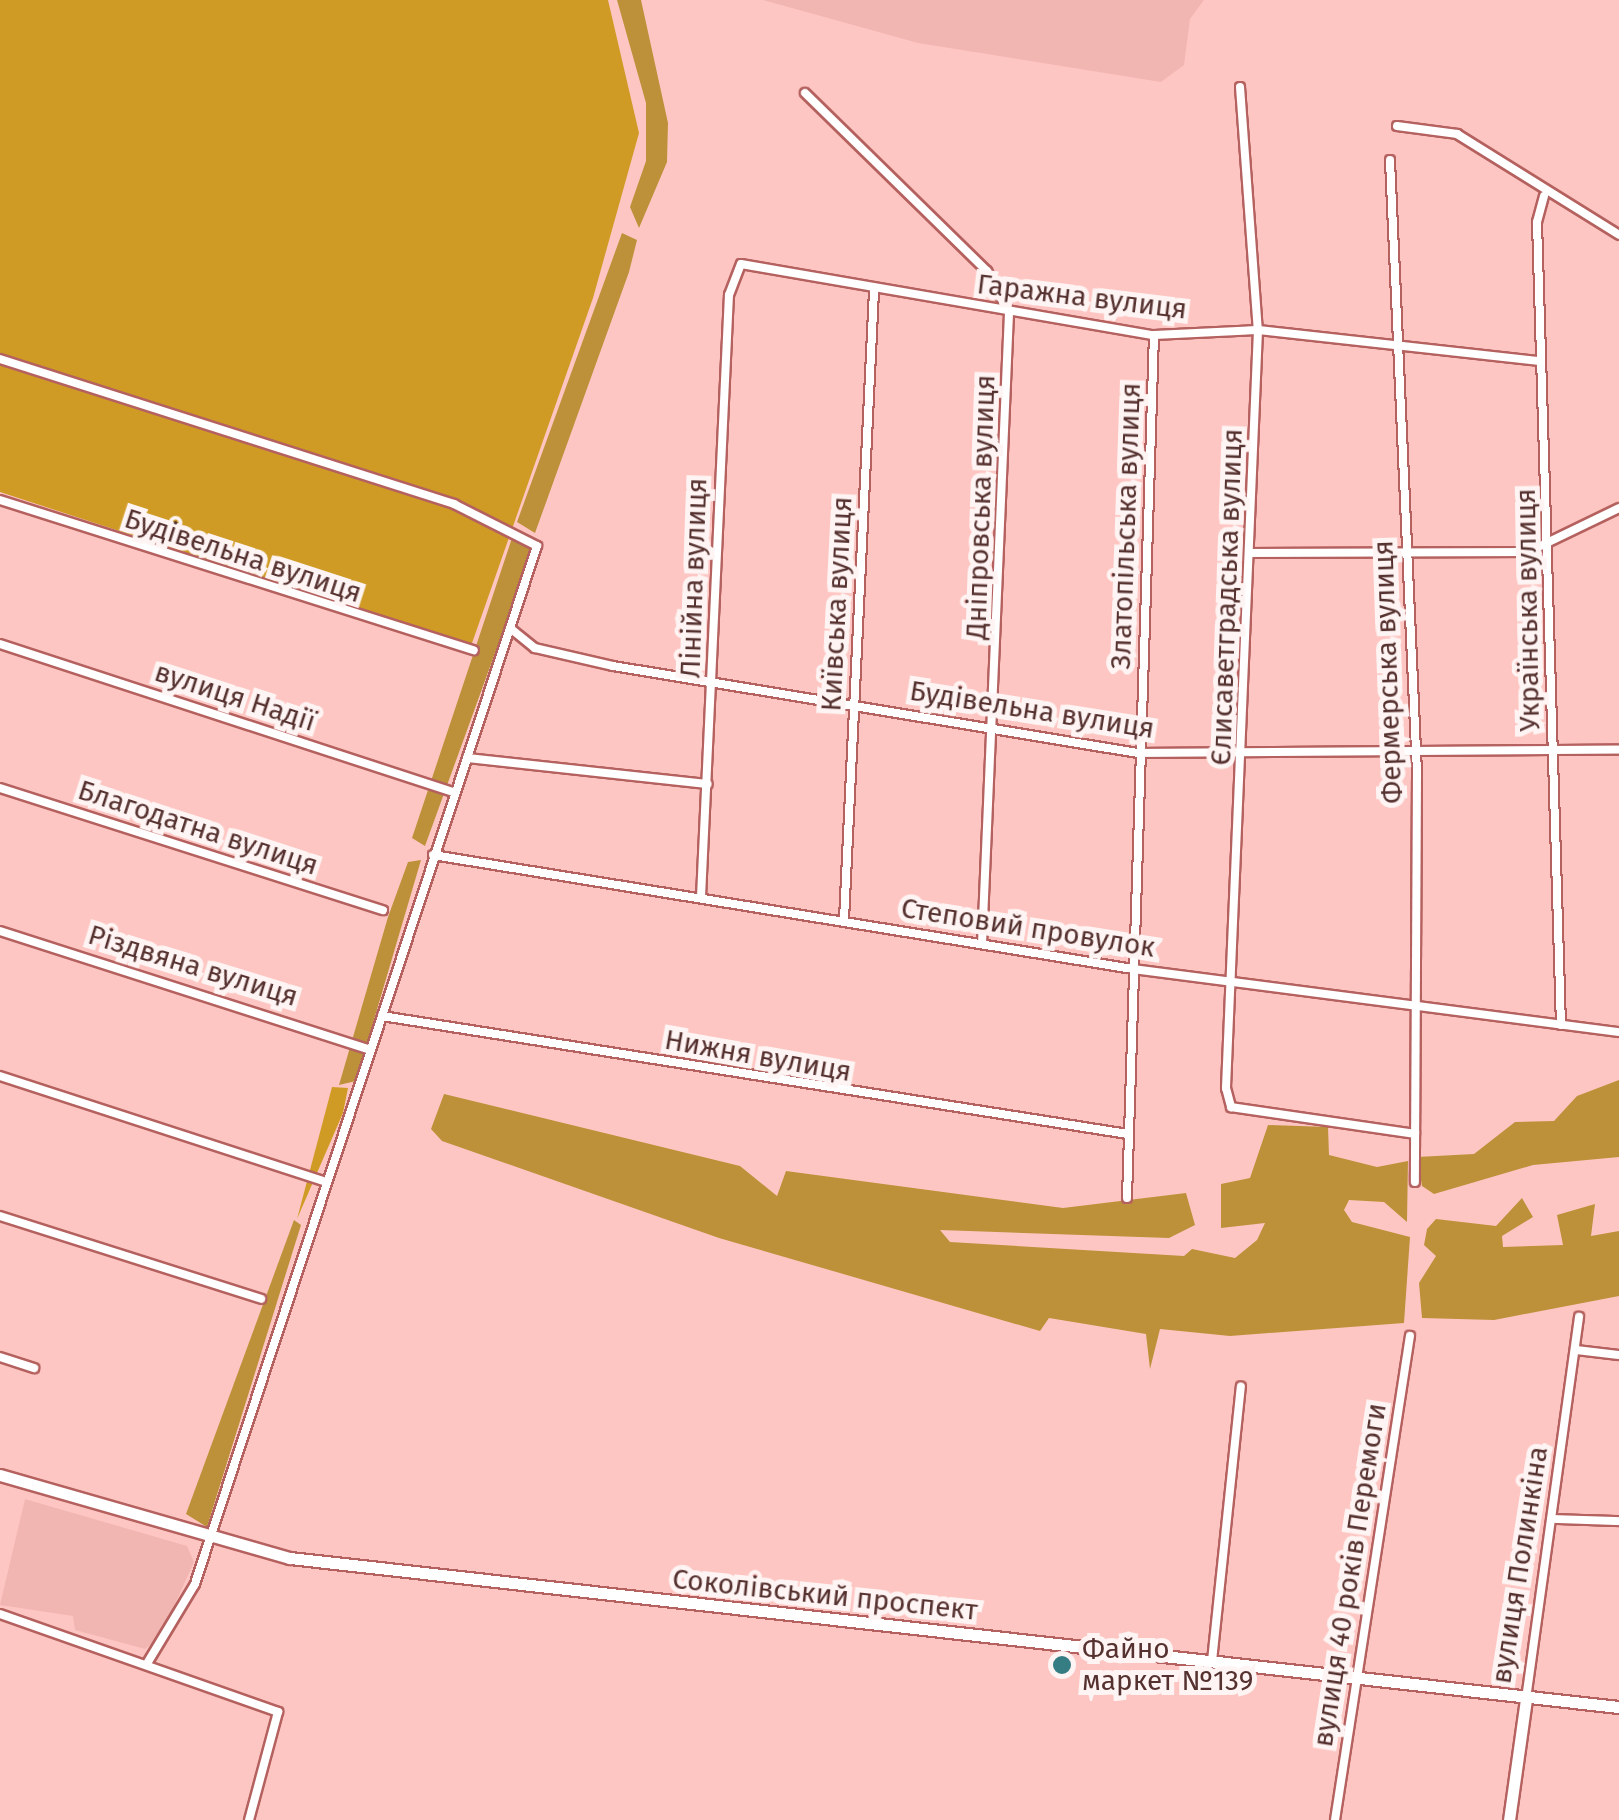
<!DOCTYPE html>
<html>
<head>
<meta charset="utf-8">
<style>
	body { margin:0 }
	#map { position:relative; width:1619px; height:1820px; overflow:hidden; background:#fec6c2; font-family:"Fira Sans",sans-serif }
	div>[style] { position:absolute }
	.built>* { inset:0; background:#f2b6b2 }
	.green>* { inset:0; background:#cf9b25 }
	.forest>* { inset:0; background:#bd9139 }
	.roads { filter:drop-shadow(2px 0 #b4615f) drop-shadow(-2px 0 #b4615f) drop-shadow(0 2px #b4615f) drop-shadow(0 -2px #b4615f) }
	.street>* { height:8px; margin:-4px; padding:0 4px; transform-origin:4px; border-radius:4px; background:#fff }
	.secondary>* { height:11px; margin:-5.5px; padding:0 5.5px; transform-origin:5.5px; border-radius:5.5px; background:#fff }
	.dots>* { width:28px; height:28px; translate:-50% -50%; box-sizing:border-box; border:5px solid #fef4f3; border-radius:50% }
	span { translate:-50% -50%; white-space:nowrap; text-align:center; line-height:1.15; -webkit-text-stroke:10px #fef4f3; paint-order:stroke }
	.street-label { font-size:28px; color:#55312f }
	.poi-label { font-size:28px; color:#55312f }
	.left { translate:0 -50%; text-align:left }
</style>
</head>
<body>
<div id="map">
	<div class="built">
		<div style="clip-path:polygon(763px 0,1204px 0,1190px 19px,1184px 65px,1161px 82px,918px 43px)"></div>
		<div style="clip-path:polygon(25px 1499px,187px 1546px,194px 1562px,160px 1637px,145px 1649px,75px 1630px,73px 1616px,0 1605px)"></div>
	</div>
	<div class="green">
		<div style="clip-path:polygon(0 0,608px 0,639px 133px,593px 298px,471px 646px,0 492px)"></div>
		<div style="clip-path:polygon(332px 1087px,348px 1088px,343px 1113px,297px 1219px)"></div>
	</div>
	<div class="forest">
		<div style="clip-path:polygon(617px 0,641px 0,668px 123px,667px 162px,639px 228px,630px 207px,646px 161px,646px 103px)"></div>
		<div style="clip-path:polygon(622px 233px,637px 240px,629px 272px,535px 533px,517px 522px)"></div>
		<div style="clip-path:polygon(513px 535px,530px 548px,528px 562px,425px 846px,412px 838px)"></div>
		<div style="clip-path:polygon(421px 860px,356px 1081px,339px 1085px,388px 917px,408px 862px)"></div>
		<div style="clip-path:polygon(1619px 1080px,1619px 1157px,1533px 1165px,1434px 1194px,1422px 1186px,1417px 1157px,1474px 1154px,1515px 1122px,1554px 1121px,1577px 1096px)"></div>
		<div style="clip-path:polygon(444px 1094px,740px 1166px,777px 1196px,786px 1171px,1063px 1208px,1186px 1193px,1195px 1225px,1169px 1238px,940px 1230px,950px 1242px,1184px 1256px,1192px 1249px,1235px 1258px,1257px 1240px,1265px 1223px,1221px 1228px,1221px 1184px,1250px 1178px,1268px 1125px,1328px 1127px,1329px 1155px,1377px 1167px,1408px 1161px,1407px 1222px,1384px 1202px,1349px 1200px,1344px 1210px,1352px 1222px,1410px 1237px,1404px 1323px,1230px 1336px,1160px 1329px,1150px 1369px,1146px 1334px,1049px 1318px,1040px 1331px,719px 1238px,442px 1141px,431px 1129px)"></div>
		<div style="clip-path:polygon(1522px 1198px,1533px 1217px,1502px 1236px,1503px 1247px,1563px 1245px,1557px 1215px,1595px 1204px,1591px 1236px,1619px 1231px,1619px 1296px,1494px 1320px,1422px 1318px,1419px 1283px,1436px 1256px,1424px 1245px,1427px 1229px,1436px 1219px,1496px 1226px)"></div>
		<div style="clip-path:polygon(294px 1220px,301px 1225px,207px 1527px,186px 1514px)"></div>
	</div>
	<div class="roads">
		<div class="street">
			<div style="left:1240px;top:87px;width:244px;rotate:85.8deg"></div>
			<div style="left:1258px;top:330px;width:759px;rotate:92.42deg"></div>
			<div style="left:1226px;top:1088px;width:20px;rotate:75deg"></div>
			<div style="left:1231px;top:1107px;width:186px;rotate:8.3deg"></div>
			<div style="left:805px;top:93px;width:255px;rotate:44.4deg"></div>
			<div style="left:987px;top:271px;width:47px;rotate:62.4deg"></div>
			<div style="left:1009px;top:313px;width:631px;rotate:92.45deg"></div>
			<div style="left:1397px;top:126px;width:61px;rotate:7.6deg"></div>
			<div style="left:1457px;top:134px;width:191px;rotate:31.9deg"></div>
			<div style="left:1390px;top:160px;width:615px;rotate:87.48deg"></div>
			<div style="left:1417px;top:774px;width:408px;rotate:90.3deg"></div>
			<div style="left:1544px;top:196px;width:27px;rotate:105deg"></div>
			<div style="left:1537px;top:222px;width:803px;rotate:88.29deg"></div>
			<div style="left:0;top:359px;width:477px;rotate:17.7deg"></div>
			<div style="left:454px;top:504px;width:93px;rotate:26.8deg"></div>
			<div style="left:537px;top:546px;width:1093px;rotate:108.24deg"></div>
			<div style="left:195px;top:1584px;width:91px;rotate:121.1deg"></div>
			<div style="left:0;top:500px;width:497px;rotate:17.6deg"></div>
			<div style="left:1249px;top:553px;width:279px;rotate:-0.2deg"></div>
			<div style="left:1528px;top:552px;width:101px;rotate:-25.8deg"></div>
			<div style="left:510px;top:628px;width:32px;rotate:39deg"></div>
			<div style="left:535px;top:648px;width:80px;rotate:13deg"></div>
			<div style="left:613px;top:666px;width:532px;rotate:9.41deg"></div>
			<div style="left:1138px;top:753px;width:481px;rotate:-0.4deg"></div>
			<div style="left:0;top:644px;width:479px;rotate:18.1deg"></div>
			<div style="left:467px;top:758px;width:242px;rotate:6.2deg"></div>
			<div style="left:0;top:788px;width:402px;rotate:17.7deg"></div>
			<div style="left:433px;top:855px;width:709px;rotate:9.25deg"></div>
			<div style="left:1133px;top:969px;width:490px;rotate:7.4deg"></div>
			<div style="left:701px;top:897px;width:603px;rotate:-87.34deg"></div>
			<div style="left:729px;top:295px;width:33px;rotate:-69deg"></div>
			<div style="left:741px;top:264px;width:419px;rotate:9.8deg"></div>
			<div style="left:1154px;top:335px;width:104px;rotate:-2.8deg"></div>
			<div style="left:1258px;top:330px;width:284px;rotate:6.3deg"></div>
			<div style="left:844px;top:920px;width:631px;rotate:-87.27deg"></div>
			<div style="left:0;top:931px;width:389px;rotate:17.8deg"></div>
			<div style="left:382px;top:1016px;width:755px;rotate:8.99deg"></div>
			<div style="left:0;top:1076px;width:340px;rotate:18deg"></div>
			<div style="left:1127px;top:1198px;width:863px;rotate:-88.21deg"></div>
			<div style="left:0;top:1216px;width:274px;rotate:17.6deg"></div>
			<div style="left:1576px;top:1350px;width:43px;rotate:6.6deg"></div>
			<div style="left:0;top:1357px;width:36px;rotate:18deg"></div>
			<div style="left:1555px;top:1519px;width:64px;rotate:1.8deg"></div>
			<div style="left:0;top:1614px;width:295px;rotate:19.4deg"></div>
			<div style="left:278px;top:1712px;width:112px;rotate:105deg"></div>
			<div style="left:1212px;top:1661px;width:276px;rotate:-84deg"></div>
			<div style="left:1526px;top:1699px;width:386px;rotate:-82.1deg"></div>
			<div style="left:1335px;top:1820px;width:490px;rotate:-81.2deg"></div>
		</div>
		<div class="secondary">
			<div style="left:0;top:1475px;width:302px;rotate:16deg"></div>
			<div style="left:290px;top:1558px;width:1337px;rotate:6.4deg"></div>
			<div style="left:1509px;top:1820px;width:122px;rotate:-82deg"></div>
		</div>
	</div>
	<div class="dots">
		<div style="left:1062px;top:1665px;background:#357d83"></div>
	</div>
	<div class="street-label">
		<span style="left:1082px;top:297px;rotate:7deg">Гаражна вулиця</span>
		<span style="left:981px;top:507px;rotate:-88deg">Дніпровська вулиця</span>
		<span style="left:1126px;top:526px;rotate:-88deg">Златопільська вулиця</span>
		<span style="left:243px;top:556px;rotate:18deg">Будівельна вулиця</span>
		<span style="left:694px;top:578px;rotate:-88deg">Лінійна вулиця</span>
		<span style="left:1227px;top:597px;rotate:-88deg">Єлисаветградська вулиця</span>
		<span style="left:837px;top:604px;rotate:-87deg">Київська вулиця</span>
		<span style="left:1528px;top:610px;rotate:-91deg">Українська вулиця</span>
		<span style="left:1388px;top:672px;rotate:-92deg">Фермерська вулиця</span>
		<span style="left:235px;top:697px;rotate:18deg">вулиця Надії</span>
		<span style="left:1032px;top:710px;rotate:9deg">Будівельна вулиця</span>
		<span style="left:198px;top:828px;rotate:18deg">Благодатна вулиця</span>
		<span style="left:1028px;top:928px;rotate:9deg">Степовий провулок</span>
		<span style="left:193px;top:966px;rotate:17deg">Різдвяна вулиця</span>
		<span style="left:758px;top:1056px;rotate:10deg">Нижня вулиця</span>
		<span style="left:1520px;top:1565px;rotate:-81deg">вулиця Полинкіна</span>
		<span style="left:1350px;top:1575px;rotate:-81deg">вулиця 40 років Перемоги</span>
		<span style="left:825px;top:1595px;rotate:6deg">Соколівський проспект</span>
	</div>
	<div class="poi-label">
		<span class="left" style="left:1082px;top:1665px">Файно<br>маркет №139</span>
	</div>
</div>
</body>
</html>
